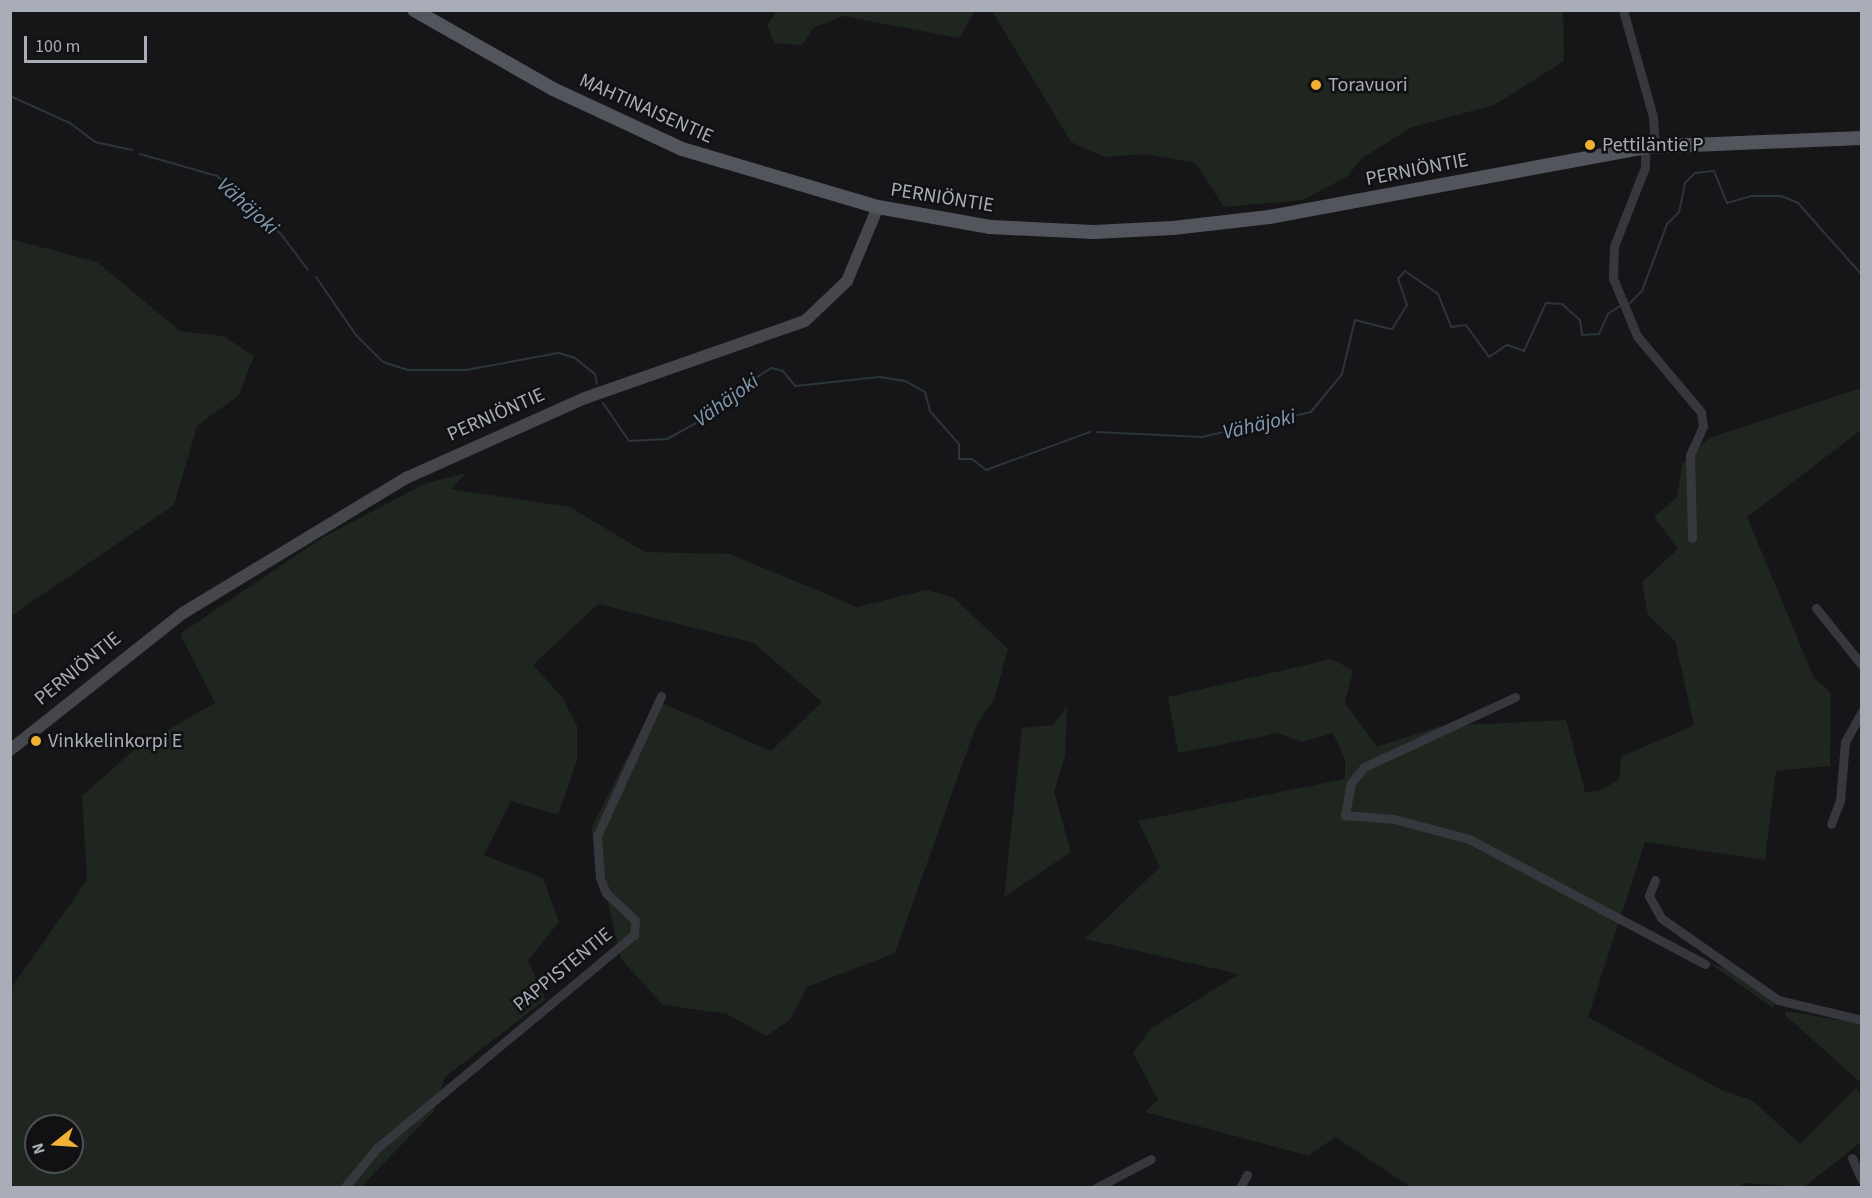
<!DOCTYPE html>
<html>
<head>
<meta charset="utf-8">
<style>
	body { margin:0 }
	#map { position:relative; width:1872px; height:1198px; overflow:hidden; background:#161618; font-family:"Source Sans 3",sans-serif }
	div>[style] { position:absolute }
	.green>* { inset:0; background:#1e261f }
	.stream>* { height:2px; margin:-1px; padding:0 1px; transform-origin:1px; border-radius:1px; background:#2c353c }
	.minor>* { height:9px; margin:-4.5px; padding:0 4.5px; transform-origin:4.5px; border-radius:4.5px; background:#37383d }
	.secondary>* { height:12px; margin:-6px; padding:0 6px; transform-origin:6px; border-radius:6px; background:#45474d }
	.primary>* { height:14px; margin:-7px; padding:0 7px; transform-origin:7px; border-radius:7px; background:#53555c }
	.dots>* { width:16px; height:16px; translate:-50% -50%; box-sizing:border-box; border:3px solid #111113; border-radius:50% }
	span { translate:-50% -50%; white-space:nowrap; text-align:center; line-height:1.15; -webkit-text-stroke:5px #111113; paint-order:stroke }
	.poi-label { font-size:20px; color:#a8adb8 }
	.left { translate:0 -50%; text-align:left }
	.street-label { font-size:20px; color:#a8adb8 }
	.water-label { font-size:21px; color:#7f9bb3; font-style:italic }
	.frame { position:absolute; inset:0; border:12px solid #a8adb8; pointer-events:none }
	.north { position:absolute; left:24px; top:1114px; width:60px; height:60px; box-sizing:border-box; background:#111113; border:2px solid #4d4f55; border-radius:50%; rotate:253deg; font-size:16px; font-weight:700; line-height:24px; text-align:center; color:#a8adb8 }
	.north::after { content:''; display:block; margin:auto; width:21px; height:27px; background:#f2b134; clip-path:polygon(50% 0,100% 100%,50% 72%,0 100%) }
	.scale { position:absolute; left:24px; top:36px; width:123px; height:27px; box-sizing:border-box; border:3px solid #a8adb8; border-top:0; padding-left:8px; font-size:18px; line-height:21px; white-space:nowrap; color:#a8adb8; -webkit-text-stroke:4px #111113; paint-order:stroke }
</style>
</head>
<body>
<div id="map">
	<div class="green">
		<div style="clip-path:polygon(777px 11px,777px 10px,975px 11px,959px 38px,843px 16px,813px 28px,802px 45px,774px 43px,767px 25px)"></div>
		<div style="clip-path:polygon(992px 11px,1563px 11px,1564px 61px,1494px 105px,1412px 127px,1361px 159px,1348px 176px,1303px 200px,1224px 207px,1195px 163px,1147px 154px,1105px 157px,1071px 142px)"></div>
		<div style="clip-path:polygon(11px 239px,97px 262px,180px 331px,223px 336px,254px 356px,239px 395px,197px 426px,174px 505px,11px 616px)"></div>
		<div style="clip-path:polygon(1861px 388px,1861px 430px,1747px 517px,1814px 678px,1831px 693px,1830px 766px,1776px 771px,1765px 860px,1645px 842px,1588px 1017px,1723px 1091px,1752px 1100px,1800px 1144px,1856px 1088px,1861px 1094px,1861px 1142px,1804px 1187px,1745px 1183px,1737px 1188px,1411px 1187px,1335px 1137px,1309px 1156px,1145px 1112px,1158px 1100px,1133px 1053px,1150px 1029px,1239px 974px,1085px 939px,1160px 867px,1138px 821px,1345px 779px,1345px 760px,1333px 733px,1302px 742px,1278px 733px,1178px 753px,1168px 697px,1331px 659px,1353px 670px,1345px 703px,1377px 747px,1441px 726px,1566px 720px,1585px 792px,1599px 791px,1619px 780px,1621px 757px,1694px 725px,1675px 641px,1648px 615px,1642px 582px,1678px 549px,1654px 517px,1677px 497px,1682px 464px,1709px 438px)"></div>
		<div style="clip-path:polygon(evenodd,466px 473px,451px 489px,570px 507px,645px 552px,730px 554px,857px 607px,926px 590px,953px 597px,1008px 649px,994px 700px,976px 726px,895px 953px,807px 987px,790px 1020px,766px 1036px,727px 1014px,663px 1005px,621px 959px,591px 829px,656px 700px,771px 751px,822px 702px,754px 643px,598px 604px,533px 665px,562px 697px,577px 726px,577px 760px,558px 815px,511px 801px,484px 855px,543px 878px,559px 922px,528px 960px,545px 1000px,445px 1077px,433px 1112px,361px 1187px,11px 1188px,11px 988px,87px 880px,82px 796px,135px 749px,215px 703px,180px 634px,322px 538px,424px 484px,466px 473px,36px 1126px,72px 1126px,72px 1162px,36px 1162px,36px 1126px)"></div>
		<div style="clip-path:polygon(1067px 706px,1065px 756px,1054px 792px,1071px 852px,1004px 897px,1022px 728px,1053px 725px)"></div>
		<div style="clip-path:polygon(1708px 962px,1733px 972px,1776px 1003px,1773px 1008px)"></div>
		<div style="clip-path:polygon(1786px 1011px,1861px 1024px,1861px 1083px,1785px 1015px)"></div>
	</div>
	<div class="stream">
		<div style="left:10px;top:96px;width:66px;rotate:24.2deg"></div>
		<div style="left:70px;top:123px;width:31px;rotate:37deg"></div>
		<div style="left:95px;top:142px;width:38px;rotate:12deg"></div>
		<div style="left:140px;top:154px;width:80px;rotate:15.9deg"></div>
		<div style="left:217px;top:176px;width:86px;rotate:42.2deg"></div>
		<div style="left:281px;top:234px;width:45px;rotate:53.1deg"></div>
		<div style="left:316px;top:277px;width:70px;rotate:55.4deg"></div>
		<div style="left:356px;top:335px;width:38px;rotate:45deg"></div>
		<div style="left:383px;top:362px;width:26px;rotate:18deg"></div>
		<div style="left:408px;top:370px;width:58px"></div>
		<div style="left:466px;top:370px;width:95px;rotate:-10.4deg"></div>
		<div style="left:559px;top:353px;width:17px;rotate:17deg"></div>
		<div style="left:575px;top:358px;width:26px;rotate:39deg"></div>
		<div style="left:595px;top:374px;width:10px;rotate:79deg"></div>
		<div style="left:1629px;top:304px;width:18px;rotate:-45deg"></div>
		<div style="left:1642px;top:291px;width:72px;rotate:-69.5deg"></div>
		<div style="left:1667px;top:224px;width:17px;rotate:-45deg"></div>
		<div style="left:1679px;top:212px;width:30px;rotate:-78deg"></div>
		<div style="left:1685px;top:183px;width:14px;rotate:-45deg"></div>
		<div style="left:1695px;top:173px;width:19px;rotate:-6deg"></div>
		<div style="left:1714px;top:171px;width:35px;rotate:68deg"></div>
		<div style="left:1727px;top:203px;width:25px;rotate:-16deg"></div>
		<div style="left:1751px;top:196px;width:30px"></div>
		<div style="left:1781px;top:196px;width:18px;rotate:22deg"></div>
		<div style="left:1798px;top:203px;width:96px;rotate:48.4deg"></div>
		<div style="left:603px;top:403px;width:46px;rotate:55.6deg"></div>
		<div style="left:629px;top:441px;width:38px;rotate:-3deg"></div>
		<div style="left:667px;top:439px;width:58px;rotate:-28.8deg"></div>
		<div style="left:718px;top:411px;width:33px;rotate:-46deg"></div>
		<div style="left:741px;top:387px;width:36px;rotate:-32deg"></div>
		<div style="left:771px;top:368px;width:12px;rotate:14deg"></div>
		<div style="left:783px;top:371px;width:19px;rotate:51deg"></div>
		<div style="left:795px;top:386px;width:85px;rotate:-6deg"></div>
		<div style="left:880px;top:377px;width:25px;rotate:9deg"></div>
		<div style="left:905px;top:381px;width:23px;rotate:29deg"></div>
		<div style="left:925px;top:392px;width:20px;rotate:75deg"></div>
		<div style="left:930px;top:411px;width:44px;rotate:48.7deg"></div>
		<div style="left:959px;top:444px;width:15px;rotate:90deg"></div>
		<div style="left:959px;top:459px;width:13px"></div>
		<div style="left:972px;top:459px;width:18px;rotate:38deg"></div>
		<div style="left:986px;top:470px;width:111px;rotate:-20.1deg"></div>
		<div style="left:1097px;top:432px;width:105px;rotate:2.7deg"></div>
		<div style="left:1202px;top:437px;width:112px;rotate:-12.9deg"></div>
		<div style="left:1311px;top:412px;width:49px;rotate:-50.8deg"></div>
		<div style="left:1342px;top:374px;width:56px;rotate:-76.5deg"></div>
		<div style="left:1355px;top:320px;width:38px;rotate:14deg"></div>
		<div style="left:1392px;top:329px;width:28px;rotate:-58deg"></div>
		<div style="left:1407px;top:305px;width:28px;rotate:-109deg"></div>
		<div style="left:1398px;top:279px;width:11px;rotate:-49deg"></div>
		<div style="left:1405px;top:271px;width:40px;rotate:34.9deg"></div>
		<div style="left:1438px;top:294px;width:35px;rotate:68deg"></div>
		<div style="left:1451px;top:327px;width:15px;rotate:-8deg"></div>
		<div style="left:1466px;top:325px;width:39px;rotate:54deg"></div>
		<div style="left:1489px;top:357px;width:22px;rotate:-34deg"></div>
		<div style="left:1507px;top:345px;width:18px;rotate:19deg"></div>
		<div style="left:1524px;top:351px;width:53px;rotate:-65.4deg"></div>
		<div style="left:1546px;top:303px;width:16px;rotate:4deg"></div>
		<div style="left:1562px;top:304px;width:24px;rotate:42deg"></div>
		<div style="left:1580px;top:320px;width:15px;rotate:82deg"></div>
		<div style="left:1582px;top:335px;width:17px;rotate:-3deg"></div>
		<div style="left:1599px;top:334px;width:22px;rotate:-66deg"></div>
		<div style="left:1608px;top:314px;width:14px;rotate:-34deg"></div>
	</div>
	<div class="minor">
		<div style="left:1623px;top:10px;width:111px;rotate:74.3deg"></div>
		<div style="left:1653px;top:117px;width:29px;rotate:86deg"></div>
		<div style="left:1645px;top:147px;width:20px;rotate:90deg"></div>
		<div style="left:1645px;top:167px;width:85px;rotate:111.4deg"></div>
		<div style="left:1614px;top:246px;width:32px;rotate:92deg"></div>
		<div style="left:1613px;top:278px;width:63px;rotate:67.5deg"></div>
		<div style="left:1637px;top:336px;width:99px;rotate:49.9deg"></div>
		<div style="left:1701px;top:412px;width:14px;rotate:82deg"></div>
		<div style="left:1703px;top:426px;width:32px;rotate:114deg"></div>
		<div style="left:1690px;top:455px;width:83px;rotate:88.6deg"></div>
		<div style="left:1816px;top:608px;width:73px;rotate:51.1deg"></div>
		<div style="left:1515px;top:697px;width:166px;rotate:155.1deg"></div>
		<div style="left:1364px;top:767px;width:21px;rotate:129deg"></div>
		<div style="left:1351px;top:783px;width:33px;rotate:101deg"></div>
		<div style="left:1345px;top:815px;width:49px;rotate:4.7deg"></div>
		<div style="left:1394px;top:819px;width:78px;rotate:14.9deg"></div>
		<div style="left:1469px;top:839px;width:267px;rotate:27.9deg"></div>
		<div style="left:1831px;top:824px;width:25px;rotate:-69deg"></div>
		<div style="left:1840px;top:801px;width:59px;rotate:-85.2deg"></div>
		<div style="left:1845px;top:742px;width:35px;rotate:-61deg"></div>
		<div style="left:1655px;top:880px;width:17px;rotate:111deg"></div>
		<div style="left:1649px;top:896px;width:25px;rotate:61deg"></div>
		<div style="left:1661px;top:918px;width:143px;rotate:35deg"></div>
		<div style="left:1778px;top:1000px;width:86px;rotate:13.4deg"></div>
		<div style="left:1852px;top:1158px;width:24px;rotate:66deg"></div>
		<div style="left:344px;top:1188px;width:52px;rotate:-50.5deg"></div>
		<div style="left:377px;top:1148px;width:334px;rotate:-39.7deg"></div>
		<div style="left:634px;top:935px;width:15px;rotate:-86deg"></div>
		<div style="left:635px;top:920px;width:40px;rotate:-137deg"></div>
		<div style="left:606px;top:893px;width:16px;rotate:-112deg"></div>
		<div style="left:600px;top:878px;width:42px;rotate:-94.1deg"></div>
		<div style="left:597px;top:836px;width:154px;rotate:-65.4deg"></div>
		<div style="left:1096px;top:1188px;width:62px;rotate:-27.8deg"></div>
		<div style="left:1240px;top:1188px;width:15px;rotate:-62deg"></div>
	</div>
	<div class="secondary">
		<div style="left:10px;top:750px;width:221px;rotate:-38.4deg"></div>
		<div style="left:183px;top:613px;width:261px;rotate:-31.2deg"></div>
		<div style="left:406px;top:478px;width:196px;rotate:-24.1deg"></div>
		<div style="left:585px;top:398px;width:233px;rotate:-19.3deg"></div>
		<div style="left:805px;top:321px;width:58px;rotate:-43.6deg"></div>
		<div style="left:847px;top:281px;width:80px;rotate:-67.3deg"></div>
	</div>
	<div class="primary">
		<div style="left:414px;top:10px;width:160px;rotate:29.6deg"></div>
		<div style="left:553px;top:89px;width:142px;rotate:24.9deg"></div>
		<div style="left:682px;top:149px;width:204px;rotate:16.5deg"></div>
		<div style="left:878px;top:207px;width:114px;rotate:10.1deg"></div>
		<div style="left:990px;top:227px;width:104px;rotate:2.8deg"></div>
		<div style="left:1094px;top:232px;width:79px;rotate:-2.9deg"></div>
		<div style="left:1173px;top:228px;width:97px;rotate:-6.5deg"></div>
		<div style="left:1269px;top:217px;width:382px;rotate:-10.5deg"></div>
		<div style="left:1645px;top:147px;width:217px;rotate:-2.4deg"></div>
	</div>
	<div class="dots">
		<div style="left:1316px;top:85px;background:#f2b134"></div>
		<div style="left:1590px;top:145px;background:#f2b134"></div>
		<div style="left:36px;top:741px;background:#f2b134"></div>
	</div>
	<div class="poi-label">
		<span class="left" style="left:1328px;top:85px">Toravuori</span>
		<span class="left" style="left:1602px;top:145px">Pettiläntie P</span>
		<span class="left" style="left:48px;top:741px">Vinkkelinkorpi E</span>
	</div>
	<div class="street-label">
		<span style="left:646px;top:109px;rotate:24deg">MAHTINAISENTIE</span>
		<span style="left:1417px;top:170px;rotate:-11deg">PERNIÖNTIE</span>
		<span style="left:942px;top:198px;rotate:9deg">PERNIÖNTIE</span>
		<span style="left:496px;top:415px;rotate:-24deg">PERNIÖNTIE</span>
		<span style="left:78px;top:669px;rotate:-39deg">PERNIÖNTIE</span>
		<span style="left:563px;top:970px;rotate:-39deg">PAPPISTENTIE</span>
	</div>
	<div class="water-label">
		<span style="left:248px;top:206px;rotate:42deg">Vähäjoki</span>
		<span style="left:726px;top:400px;rotate:-36deg">Vähäjoki</span>
		<span style="left:1259px;top:424px;rotate:-13deg">Vähäjoki</span>
	</div>
	<div class="frame"></div>
	<div class="north">N</div>
	<div class="scale">100 m</div>
</div>
</body>
</html>
